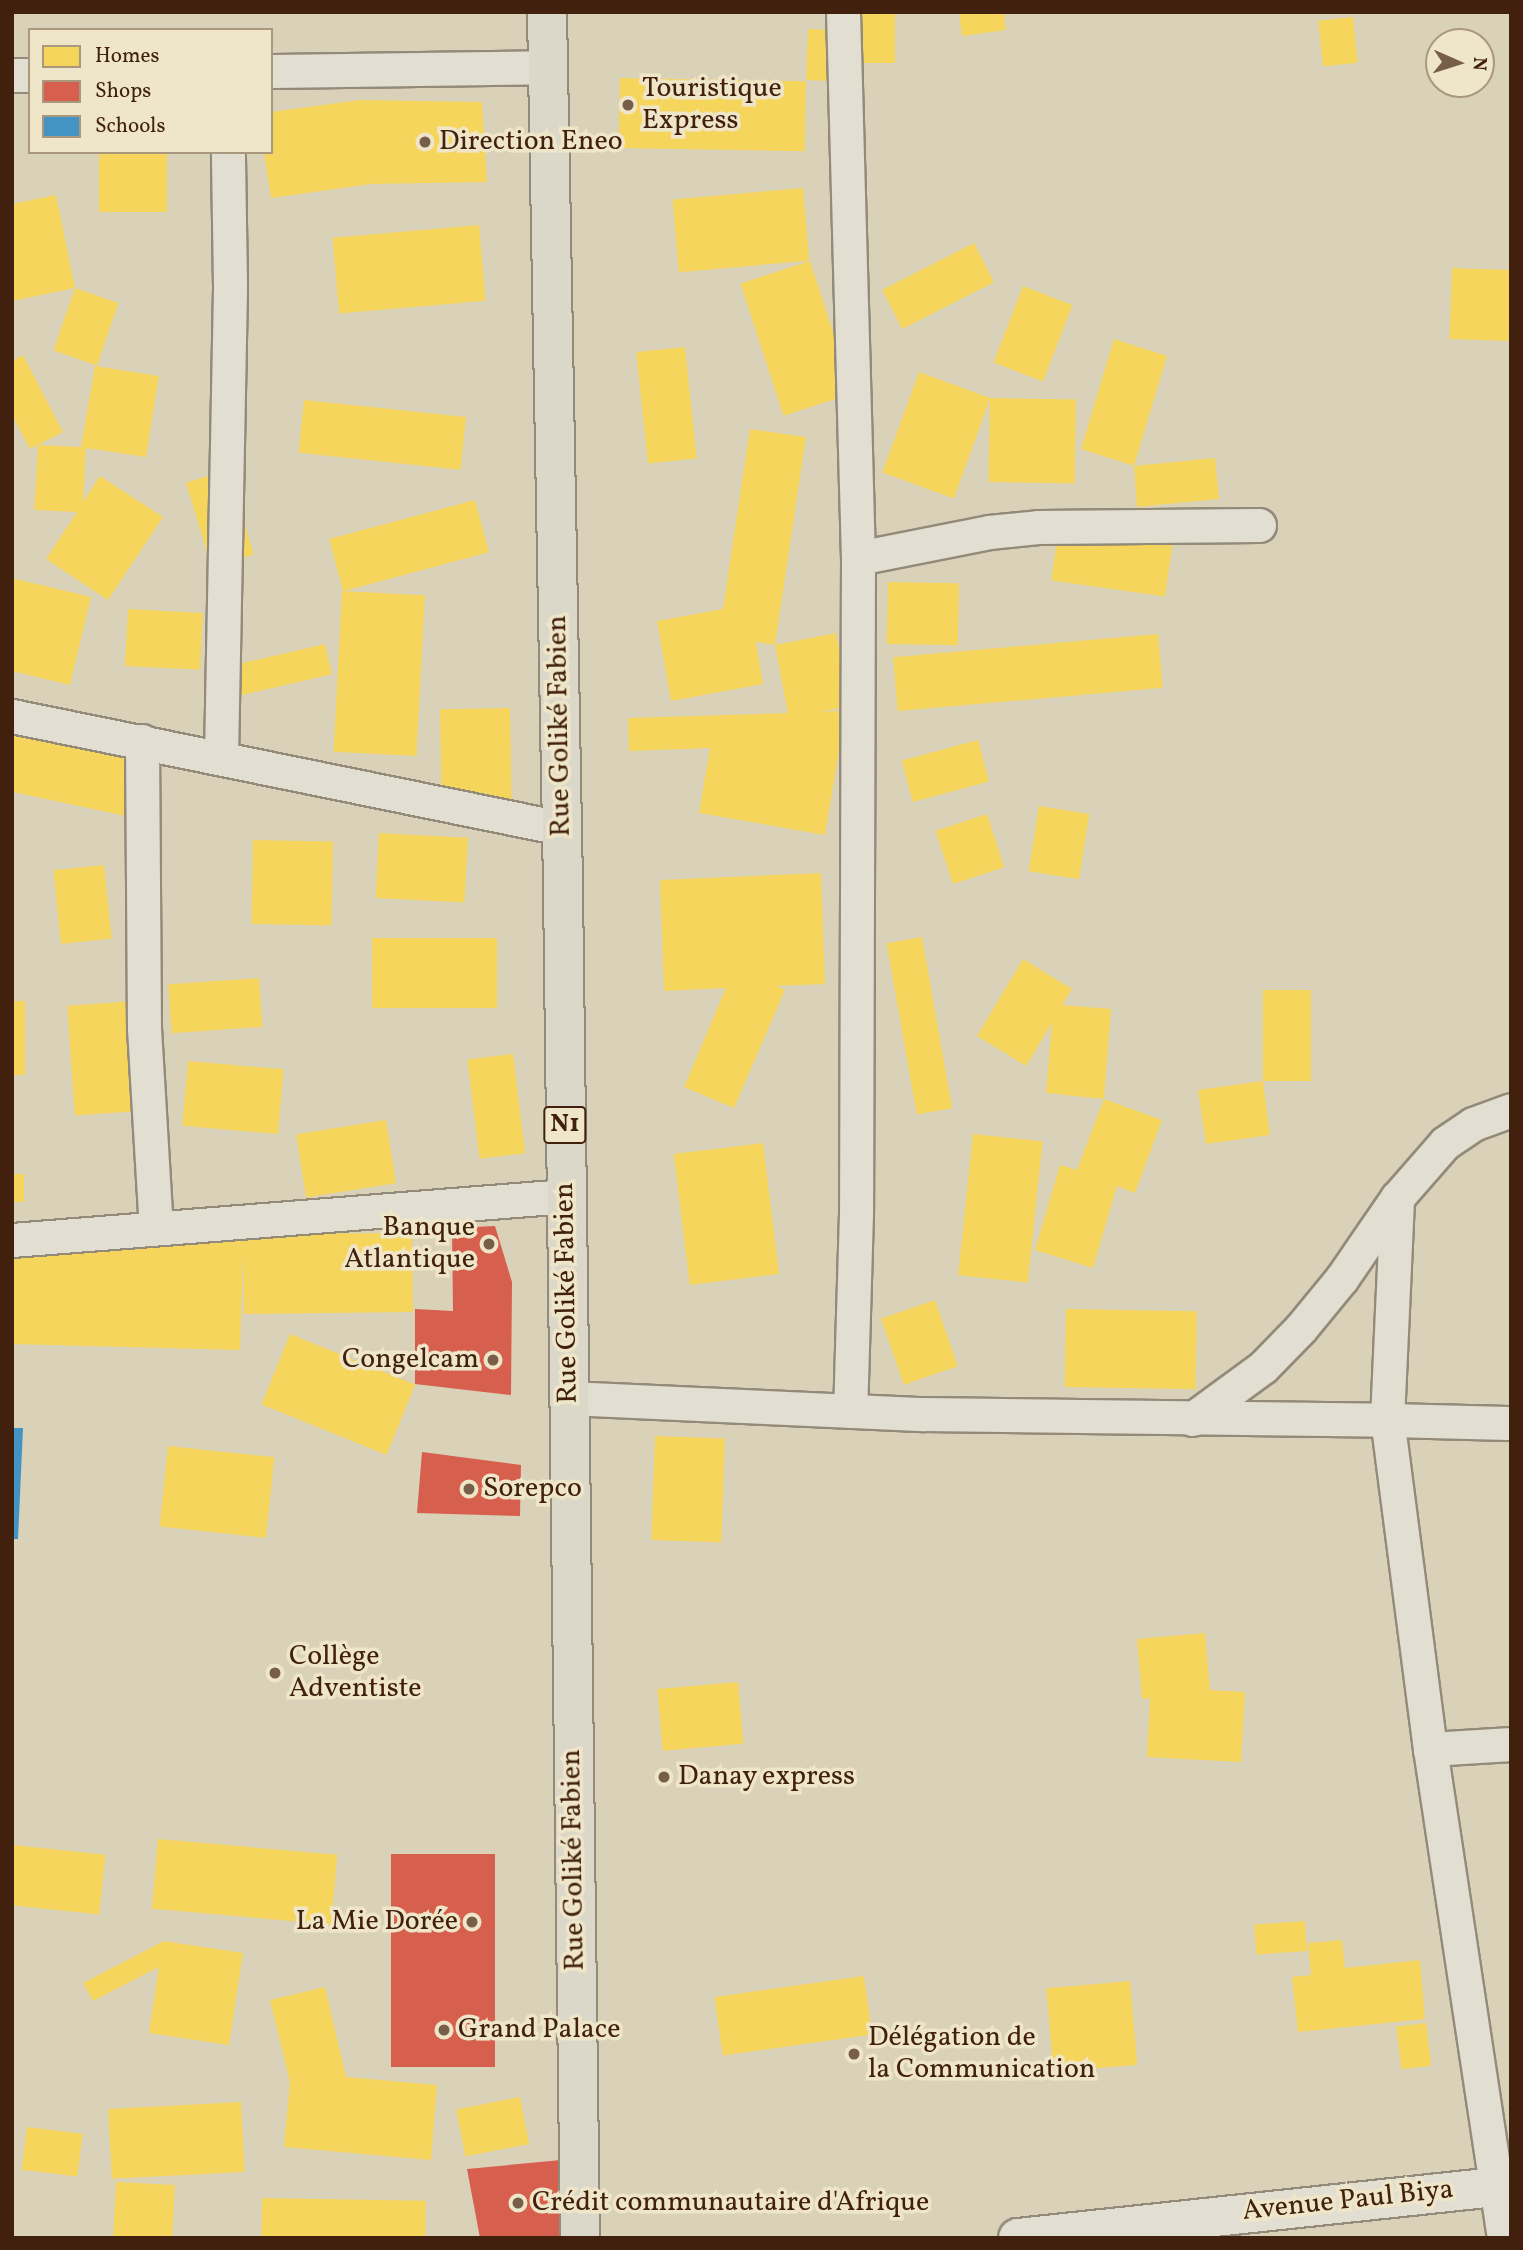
<!DOCTYPE html>
<html>
<head>
<meta charset="utf-8">
<style>
	body { margin:0 }
	#map { position:relative; width:1523px; height:2250px; overflow:hidden; background:#d9d2b9; font-family:Vollkorn,serif }
	div>[style] { position:absolute }
	.homes>* { inset:0; background:#f6d55c; transform-origin:0 0 }
	.shops>* { inset:0; background:#d6604d; transform-origin:0 0 }
	.schools>* { inset:0; background:#4393c3 }
	.roads { filter:drop-shadow(2px 0 #938a7a) drop-shadow(-2px 0 #938a7a) drop-shadow(0 2px #938a7a) drop-shadow(0 -2px #938a7a) }
	.minor>* { height:33px; margin:-16.5px; padding:0 16.5px; transform-origin:16.5px; border-radius:16.5px; background:#e2ded1 }
	.tertiary>* { height:38px; margin:-19px; padding:0 19px; transform-origin:19px; border-radius:19px; background:#e2ded1 }
	.trunk>* { height:38px; margin:-19px; padding:0 19px; transform-origin:19px; border-radius:19px; background:#dcd8c9 }
	.dots>* { width:19px; height:19px; translate:-50% -50%; box-sizing:border-box; border:4px solid #efe6c9; border-radius:50% }
	span { translate:-50% -50%; white-space:nowrap; text-align:center; line-height:1.15; -webkit-text-stroke:7px #efe6c9; paint-order:stroke }
	.shield-label span { padding:2px 5px; background:#efe6c9; border:2px solid; border-radius:5px; -webkit-text-stroke-width:0 }
	.shield-label { font-size:26px; color:#41200d; font-weight:700 }
	.poi-label { font-size:28px; color:#41200d }
	.left { translate:0 -50%; text-align:left }
	.right { translate:-100% -50%; text-align:right }
	.street-label { font-size:28px; color:#41200d }
	.frame { position:absolute; inset:0; border:14px solid #41200d; pointer-events:none }
	.legend { position:absolute; left:28px; top:28px; width:245px; height:126px; box-sizing:border-box; background:#efe6c9; border:2px solid #a9977e; margin:0; padding:9px 12px; list-style:none; font-size:21px; color:#41200d }
	.legend li { display:flex; align-items:center; gap:14px; height:35px }
	.legend b { width:35px; border:2px solid #a9977e }
	.north { position:absolute; left:1425px; top:28px; width:70px; height:70px; box-sizing:border-box; background:#efe6c9; border:2px solid #a9977e; border-radius:50%; rotate:93deg; font-size:19px; font-weight:700; line-height:28px; text-align:center; color:#41200d }
	.north::after { content:''; display:block; margin:auto; width:24px; height:32px; background:#765e49; clip-path:polygon(50% 0,100% 100%,50% 72%,0 100%) }
</style>
</head>
<body>
<div id="map">
	<div class="homes">
		<div style="left:862px;top:12px;width:33px;height:51px"></div>
		<div style="clip-path:polygon(959px 12px,1004px 12px,1006px 30px,962px 36px)"></div>
		<div style="left:1353px;top:17px;width:46px;height:35px;rotate:84deg"></div>
		<div style="left:808px;top:29px;width:30px;height:51px;rotate:2deg"></div>
		<div style="left:620px;top:78px;width:186px;height:70px;rotate:1deg"></div>
		<div style="clip-path:polygon(360px 100px,482px 102px,487px 182px,371px 184px,271px 198px,264px 152px,271px 152px,271px 112px)"></div>
		<div style="left:99px;top:152px;width:68px;height:60px"></div>
		<div style="left:803px;top:188px;width:73px;height:131px;rotate:85deg"></div>
		<div style="clip-path:polygon(56px 195px,75px 288px,12px 301px,12px 204px)"></div>
		<div style="left:479px;top:225px;width:76px;height:147px;rotate:85deg"></div>
		<div style="left:974px;top:243px;width:44px;height:103px;rotate:63deg"></div>
		<div style="left:810px;top:261px;width:139px;height:73px;rotate:72deg"></div>
		<div style="left:1452px;top:268px;width:59px;height:71px;rotate:2deg"></div>
		<div style="left:1023px;top:286px;width:53px;height:82px;rotate:21deg"></div>
		<div style="left:75px;top:288px;width:46px;height:66px;rotate:19deg"></div>
		<div style="clip-path:polygon(1114px 339px,1167px 356px,1134px 466px,1215px 458px,1219px 499px,1137px 507px,1134px 466px,1081px 449px)"></div>
		<div style="left:685px;top:347px;width:112px;height:49px;rotate:84deg"></div>
		<div style="clip-path:polygon(23px 355px,63px 432px,30px 449px,12px 415px,12px 361px)"></div>
		<div style="clip-path:polygon(95px 366px,159px 376px,146px 457px,86px 448px,83px 502px,100px 476px,163px 517px,108px 600px,46px 559px,77px 512px,34px 510px,38px 445px,81px 447px)"></div>
		<div style="left:919px;top:372px;width:76px;height:107px;rotate:20deg"></div>
		<div style="left:990px;top:398px;width:86px;height:84px;rotate:1deg"></div>
		<div style="left:304px;top:400px;width:163px;height:53px;rotate:6deg"></div>
		<div style="clip-path:polygon(750px 429px,806px 437px,775px 645px,756px 642px,763px 684px,671px 701px,657px 621px,723px 609px)"></div>
		<div style="left:228px;top:470px;width:88px;height:44px;rotate:73deg"></div>
		<div style="left:475px;top:500px;width:54px;height:151px;rotate:75deg"></div>
		<div style="left:1060px;top:518px;width:115px;height:63px;rotate:8deg"></div>
		<div style="clip-path:polygon(12px 578px,91px 597px,70px 685px,12px 671px)"></div>
		<div style="left:888px;top:582px;width:71px;height:62px;rotate:1deg"></div>
		<div style="left:342px;top:591px;width:83px;height:161px;rotate:3deg"></div>
		<div style="left:128px;top:609px;width:75px;height:57px;rotate:3deg"></div>
		<div style="clip-path:polygon(836px 633px,850px 706px,820px 712px,840px 711px,840px 744px,825px 835px,699px 813px,710px 748px,629px 751px,628px 718px,788px 713px,775px 645px)"></div>
		<div style="left:1158px;top:634px;width:54px;height:266px;rotate:85deg"></div>
		<div style="left:325px;top:644px;width:31px;height:101px;rotate:77deg"></div>
		<div style="left:510px;top:708px;width:94px;height:70px;rotate:89deg"></div>
		<div style="left:12px;top:713px;width:133px;height:77px;rotate:12deg"></div>
		<div style="left:978px;top:740px;width:43px;height:79px;rotate:75deg"></div>
		<div style="left:1039px;top:806px;width:51px;height:66px;rotate:9deg"></div>
		<div style="left:987px;top:814px;width:56px;height:54px;rotate:72deg"></div>
		<div style="left:379px;top:833px;width:89px;height:65px;rotate:3deg"></div>
		<div style="left:253px;top:840px;width:80px;height:84px;rotate:1deg"></div>
		<div style="left:104px;top:865px;width:74px;height:51px;rotate:84deg"></div>
		<div style="clip-path:polygon(821px 873px,825px 984px,776px 986px,785px 990px,734px 1108px,684px 1087px,726px 988px,664px 991px,660px 880px)"></div>
		<div style="left:922px;top:937px;width:174px;height:36px;rotate:80deg"></div>
		<div style="left:372px;top:938px;width:125px;height:70px"></div>
		<div style="clip-path:polygon(1023px 959px,1072px 989px,1062px 1005px,1111px 1009px,1104px 1099px,1046px 1093px,1052px 1023px,1026px 1066px,977px 1036px)"></div>
		<div style="left:259px;top:978px;width:49px;height:91px;rotate:86deg"></div>
		<div style="clip-path:polygon(1263px 990px,1311px 990px,1311px 1081px,1263px 1081px,1270px 1135px,1206px 1144px,1198px 1090px,1263px 1081px)"></div>
		<div style="left:12px;top:1001px;width:13px;height:74px"></div>
		<div style="left:135px;top:1001px;width:110px;height:68px;rotate:86deg"></div>
		<div style="left:513px;top:1054px;width:100px;height:46px;rotate:83deg"></div>
		<div style="left:188px;top:1061px;width:96px;height:65px;rotate:5deg"></div>
		<div style="clip-path:polygon(1104px 1099px,1162px 1120px,1135px 1193px,1117px 1186px,1093px 1268px,1035px 1250px,1060px 1165px,1077px 1170px)"></div>
		<div style="left:386px;top:1120px;width:64px;height:91px;rotate:81deg"></div>
		<div style="left:973px;top:1134px;width:70px;height:142px;rotate:6deg"></div>
		<div style="left:763px;top:1143px;width:132px;height:90px;rotate:83deg"></div>
		<div style="left:12px;top:1174px;width:12px;height:28px"></div>
		<div style="clip-path:polygon(12px 1228px,243px 1234px,412px 1233px,413px 1312px,244px 1314px,243px 1252px,240px 1350px,12px 1344px)"></div>
		<div style="left:935px;top:1300px;width:70px;height:57px;rotate:71deg"></div>
		<div style="left:1066px;top:1309px;width:131px;height:78px;rotate:1deg"></div>
		<div style="left:290px;top:1334px;width:135px;height:76px;rotate:22deg"></div>
		<div style="left:655px;top:1436px;width:70px;height:104px;rotate:2deg"></div>
		<div style="left:168px;top:1446px;width:107px;height:81px;rotate:6deg"></div>
		<div style="clip-path:polygon(1205px 1633px,1210px 1690px,1245px 1692px,1241px 1762px,1147px 1757px,1150px 1698px,1142px 1699px,1137px 1639px)"></div>
		<div style="left:738px;top:1682px;width:62px;height:81px;rotate:85deg"></div>
		<div style="left:158px;top:1839px;width:180px;height:70px;rotate:5deg"></div>
		<div style="left:13px;top:1845px;width:93px;height:60px;rotate:6deg"></div>
		<div style="left:1305px;top:1921px;width:30px;height:51px;rotate:86deg"></div>
		<div style="clip-path:polygon(1342px 1940px,1345px 1968px,1420px 1960px,1425px 2019px,1298px 2032px,1292px 1977px,1311px 1975px,1308px 1943px)"></div>
		<div style="clip-path:polygon(164px 1941px,243px 1953px,229px 2045px,149px 2033px,159px 1967px,93px 2001px,83px 1983px)"></div>
		<div style="left:864px;top:1976px;width:59px;height:151px;rotate:82deg"></div>
		<div style="left:1130px;top:1981px;width:84px;height:84px;rotate:85deg"></div>
		<div style="clip-path:polygon(325px 1987px,346px 2077px,437px 2085px,431px 2160px,284px 2147px,290px 2082px,270px 2000px)"></div>
		<div style="left:1426px;top:2023px;width:43px;height:30px;rotate:83deg"></div>
		<div style="left:520px;top:2097px;width:48px;height:65px;rotate:79deg"></div>
		<div style="left:241px;top:2102px;width:70px;height:133px;rotate:87deg"></div>
		<div style="left:27px;top:2127px;width:56px;height:43px;rotate:7deg"></div>
		<div style="left:116px;top:2182px;width:59px;height:56px;rotate:3deg"></div>
		<div style="left:262px;top:2198px;width:164px;height:40px;rotate:1deg"></div>
	</div>
	<div class="shops">
		<div style="clip-path:polygon(495px 1226px,512px 1282px,511px 1395px,415px 1384px,415px 1309px,453px 1311px,452px 1228px)"></div>
		<div style="clip-path:polygon(422px 1452px,521px 1465px,520px 1516px,417px 1513px)"></div>
		<div style="left:391px;top:1854px;width:104px;height:213px"></div>
		<div style="clip-path:polygon(561px 2160px,563px 2238px,480px 2238px,467px 2169px)"></div>
	</div>
	<div class="schools">
		<div style="clip-path:polygon(12px 1428px,23px 1428px,18px 1539px,12px 1539px)"></div>
	</div>
	<div class="roads">
		<div class="minor">
			<div style="left:843px;top:12px;width:546px;rotate:88.43deg"></div>
			<div style="left:858px;top:558px;width:655px;rotate:90.17deg"></div>
			<div style="left:856px;top:1213px;width:198px;rotate:91.7deg"></div>
			<div style="left:271px;top:71px;width:277px;rotate:-0.8deg"></div>
			<div style="left:12px;top:75px;width:18px"></div>
			<div style="left:858px;top:558px;width:134px;rotate:-11.2deg"></div>
			<div style="left:989px;top:532px;width:49px;rotate:-5.8deg"></div>
			<div style="left:1038px;top:527px;width:221px;rotate:-0.5deg"></div>
			<div style="left:12px;top:716px;width:560px;rotate:11.53deg"></div>
			<div style="left:142px;top:741px;width:287px;rotate:89.6deg"></div>
			<div style="left:144px;top:1028px;width:200px;rotate:86.6deg"></div>
			<div style="left:221px;top:757px;width:472px;rotate:-88.9deg"></div>
			<div style="left:230px;top:285px;width:133px;rotate:-90.9deg"></div>
			<div style="left:12px;top:1240px;width:556px;rotate:-4.54deg"></div>
			<div style="left:568px;top:1398px;width:356px;rotate:2.6deg"></div>
			<div style="left:924px;top:1414px;width:463px;rotate:0.7deg"></div>
			<div style="left:1387px;top:1420px;width:222px;rotate:-87.4deg"></div>
			<div style="left:1397px;top:1198px;width:73px;rotate:-48.9deg"></div>
			<div style="left:1445px;top:1143px;width:34px;rotate:-34deg"></div>
			<div style="left:1473px;top:1124px;width:40px;rotate:-20.2deg"></div>
			<div style="left:1192px;top:1419px;width:88px;rotate:-36.2deg"></div>
			<div style="left:1263px;top:1367px;width:54px;rotate:-45.7deg"></div>
			<div style="left:1301px;top:1328px;width:65px;rotate:-50.6deg"></div>
			<div style="left:1342px;top:1278px;width:97px;rotate:-55.5deg"></div>
			<div style="left:1430px;top:1749px;width:81px;rotate:-3.5deg"></div>
			<div style="left:1504px;top:2238px;width:495px;rotate:-98.6deg"></div>
			<div style="left:1430px;top:1749px;width:332px;rotate:-97.4deg"></div>
			<div style="left:1387px;top:1420px;width:124px;rotate:1.4deg"></div>
		</div>
		<div class="tertiary">
			<div style="left:1018px;top:2238px;width:496px;rotate:-6.1deg"></div>
		</div>
		<div class="trunk">
			<div style="left:547px;top:12px;width:875px;rotate:88.95deg"></div>
			<div style="left:563px;top:887px;width:1351px;rotate:89.28deg"></div>
		</div>
	</div>
	<div class="dots">
		<div style="left:628px;top:105px;background:#765e49"></div>
		<div style="left:425px;top:142px;background:#765e49"></div>
		<div style="left:489px;top:1244px;background:#765e49"></div>
		<div style="left:493px;top:1360px;background:#765e49"></div>
		<div style="left:469px;top:1489px;background:#765e49"></div>
		<div style="left:275px;top:1673px;background:#765e49"></div>
		<div style="left:664px;top:1777px;background:#765e49"></div>
		<div style="left:472px;top:1922px;background:#765e49"></div>
		<div style="left:444px;top:2030px;background:#765e49"></div>
		<div style="left:854px;top:2054px;background:#765e49"></div>
		<div style="left:518px;top:2203px;background:#765e49"></div>
	</div>
	<div class="shield-label">
		<span style="left:565px;top:1125px">N1</span>
	</div>
	<div class="poi-label">
		<span class="left" style="left:642px;top:105px">Touristique<br>Express</span>
		<span class="left" style="left:439px;top:142px">Direction Eneo</span>
		<span class="right" style="left:475px;top:1244px">Banque<br>Atlantique</span>
		<span class="right" style="left:479px;top:1360px">Congelcam</span>
		<span class="left" style="left:483px;top:1489px">Sorepco</span>
		<span class="left" style="left:289px;top:1673px">Collège<br>Adventiste</span>
		<span class="left" style="left:678px;top:1777px">Danay express</span>
		<span class="right" style="left:458px;top:1922px">La Mie Dorée</span>
		<span class="left" style="left:458px;top:2030px">Grand Palace</span>
		<span class="left" style="left:868px;top:2054px">Délégation de<br>la Communication</span>
		<span class="left" style="left:532px;top:2203px">Crédit communautaire d'Afrique</span>
	</div>
	<div class="street-label">
		<span style="left:560px;top:726px;rotate:-91deg">Rue Goliké Fabien</span>
		<span style="left:567px;top:1293px;rotate:-91deg">Rue Goliké Fabien</span>
		<span style="left:574px;top:1860px;rotate:-91deg">Rue Goliké Fabien</span>
		<span style="left:1348px;top:2201px;rotate:-6deg">Avenue Paul Biya</span>
	</div>
	<div class="frame"></div>
	<ul class="legend">
	<li><b style="height:19px;background:#f6d55c"></b>Homes</li>
	<li><b style="height:19px;background:#d6604d"></b>Shops</li>
	<li><b style="height:19px;background:#4393c3"></b>Schools</li>
	</ul>
	<div class="north">N</div>
</div>
</body>
</html>
